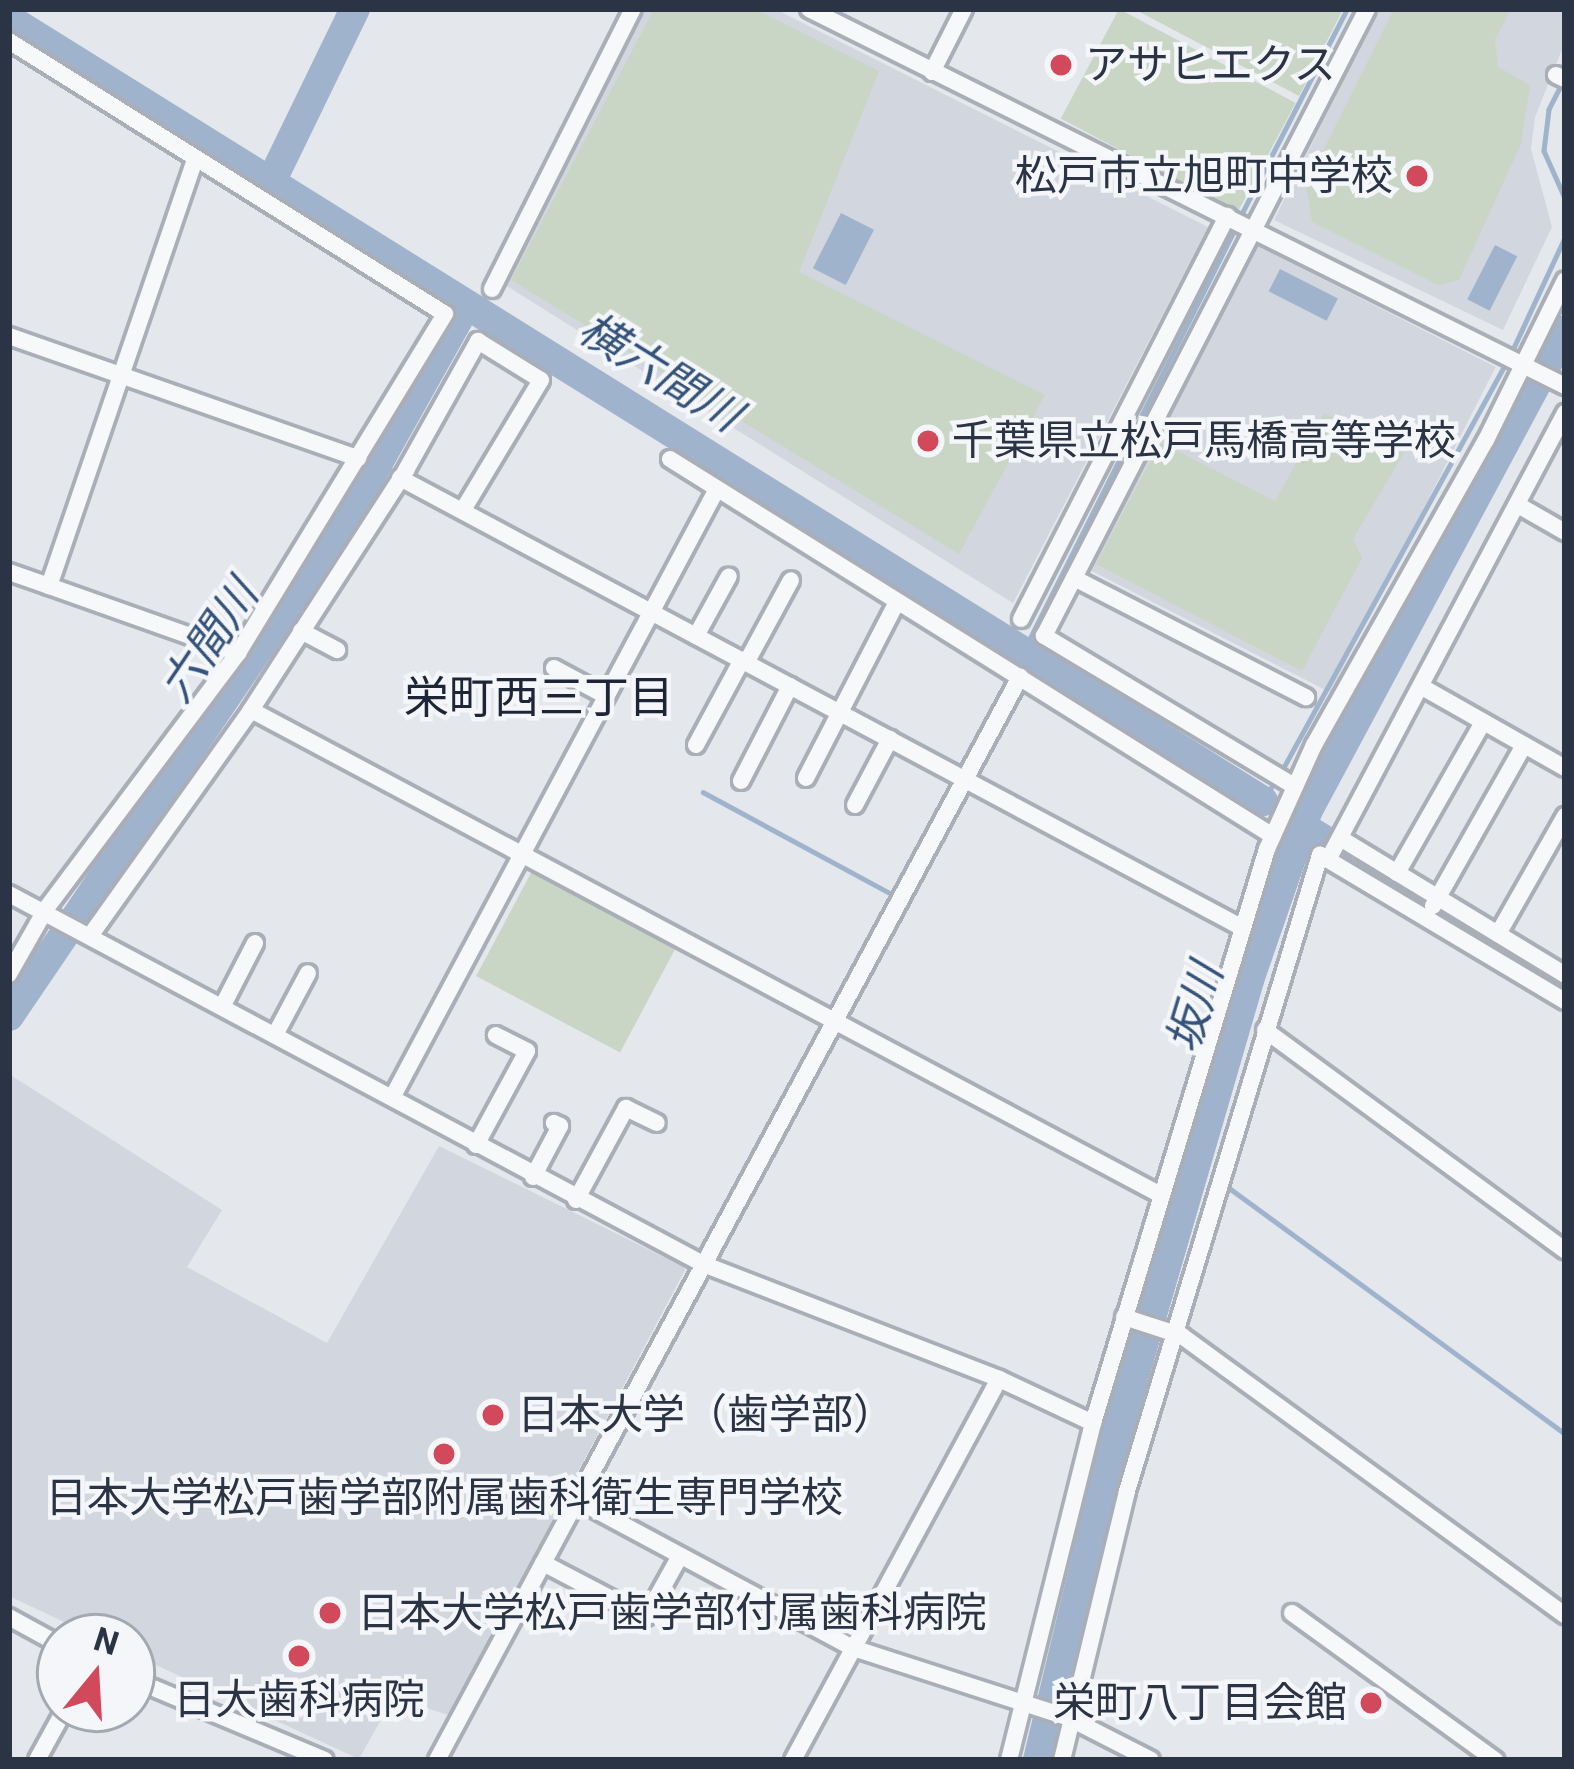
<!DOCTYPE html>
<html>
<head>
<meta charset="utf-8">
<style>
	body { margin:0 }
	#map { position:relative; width:1574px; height:1769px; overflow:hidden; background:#e4e7ec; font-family:Roboto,"Noto Sans JP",sans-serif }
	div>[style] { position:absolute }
	.built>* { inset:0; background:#d2d6de; transform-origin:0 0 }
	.green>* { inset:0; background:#c9d6c5; transform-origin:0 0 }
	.water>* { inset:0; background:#9fb4cc; transform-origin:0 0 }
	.stream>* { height:4.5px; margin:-2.25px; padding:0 2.25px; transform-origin:2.25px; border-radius:2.25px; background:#9fb4cc }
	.river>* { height:30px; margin:-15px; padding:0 15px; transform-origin:15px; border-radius:15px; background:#9fb4cc }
	.roads { filter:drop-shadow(3px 0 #a9aeb7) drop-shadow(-3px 0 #a9aeb7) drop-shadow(0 3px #a9aeb7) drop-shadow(0 -3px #a9aeb7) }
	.minor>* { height:16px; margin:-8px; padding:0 8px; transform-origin:8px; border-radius:8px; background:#f7f8fa }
	.dots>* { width:33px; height:33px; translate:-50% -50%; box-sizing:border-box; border:6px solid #f4f6f9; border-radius:50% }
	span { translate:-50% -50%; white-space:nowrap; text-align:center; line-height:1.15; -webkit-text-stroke:9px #f4f6f9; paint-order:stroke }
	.poi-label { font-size:42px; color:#2b3445 }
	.left { translate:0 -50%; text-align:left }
	.right { translate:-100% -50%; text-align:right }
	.water-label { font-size:45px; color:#34527a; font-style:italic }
	.neighbourhood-label { font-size:45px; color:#1d2536 }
	.frame { position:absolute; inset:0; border:12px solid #2b3445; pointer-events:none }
	.north { position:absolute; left:36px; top:1613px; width:120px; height:120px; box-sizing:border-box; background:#f4f6f9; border:3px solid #a4a8b1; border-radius:50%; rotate:18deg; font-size:33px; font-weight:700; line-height:48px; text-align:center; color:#2b3445 }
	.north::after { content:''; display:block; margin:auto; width:42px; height:54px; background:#d1495b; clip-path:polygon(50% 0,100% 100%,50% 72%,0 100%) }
</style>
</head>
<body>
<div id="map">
	<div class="built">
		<div style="clip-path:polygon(640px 9px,775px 9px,1208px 227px,1013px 603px,507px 286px)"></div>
		<div style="clip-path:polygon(1379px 9px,1565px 9px,1565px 42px,1535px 117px,1531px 149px,1552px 227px,1503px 330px,1274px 220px)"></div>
		<div style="left:1256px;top:245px;width:269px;height:365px;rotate:27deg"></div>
		<div style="clip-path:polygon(9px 1074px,222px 1210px,187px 1267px,327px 1343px,439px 1146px,686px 1268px,449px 1715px,393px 1698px,359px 1759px,132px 1654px,132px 1637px,96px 1637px,9px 1596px)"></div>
	</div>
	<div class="green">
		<div style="clip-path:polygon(654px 9px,755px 9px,879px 71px,799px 272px,1045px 395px,959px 554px,511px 280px)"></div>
		<div style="left:1119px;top:9px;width:200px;height:124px;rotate:28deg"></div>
		<div style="clip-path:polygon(1134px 9px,1343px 9px,1299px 96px)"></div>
		<div style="clip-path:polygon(1394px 9px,1511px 9px,1495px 40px,1498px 67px,1530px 85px,1521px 144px,1459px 280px,1438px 285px,1312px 222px,1306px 185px)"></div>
		<div style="clip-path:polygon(1324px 413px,1404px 453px,1353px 539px,1362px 558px,1302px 671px,1096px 564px,1160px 442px,1275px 501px)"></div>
		<div style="left:532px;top:871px;width:163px;height:119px;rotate:28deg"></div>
	</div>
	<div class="water">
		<div style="left:841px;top:213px;width:37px;height:62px;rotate:27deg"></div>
		<div style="left:1495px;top:245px;width:25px;height:61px;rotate:27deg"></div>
		<div style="left:1280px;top:269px;width:65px;height:25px;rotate:27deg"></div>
	</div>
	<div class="stream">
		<div style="left:1563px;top:82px;width:31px;rotate:117deg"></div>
		<div style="left:1549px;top:110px;width:41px;rotate:97deg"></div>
		<div style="left:1544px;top:151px;width:51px;rotate:65.9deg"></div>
		<div style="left:1240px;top:217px;width:234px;rotate:-62.8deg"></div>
		<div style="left:1512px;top:351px;width:126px;rotate:-65.1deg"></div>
		<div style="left:1023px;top:652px;width:474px;rotate:-63.4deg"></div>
		<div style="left:1281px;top:772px;width:469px;rotate:-61.2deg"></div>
		<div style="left:703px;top:792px;width:218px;rotate:28.4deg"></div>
		<div style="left:1263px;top:801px;width:23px;rotate:-59deg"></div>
		<div style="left:1228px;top:1187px;width:418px;rotate:36.2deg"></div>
	</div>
	<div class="river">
		<div style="left:9px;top:19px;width:1478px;rotate:31.95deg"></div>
		<div style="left:269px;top:186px;width:197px;rotate:-64.1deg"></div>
		<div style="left:1303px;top:827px;width:306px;rotate:31.3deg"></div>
		<div style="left:9px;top:1016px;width:600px;rotate:-55.81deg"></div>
		<div style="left:346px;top:520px;width:246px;rotate:-60.8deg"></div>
		<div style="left:1038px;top:1760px;width:309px;rotate:-76.5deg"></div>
		<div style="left:1110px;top:1459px;width:499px;rotate:-73.8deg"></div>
		<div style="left:1249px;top:980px;width:180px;rotate:-70.9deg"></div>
		<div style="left:1308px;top:810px;width:544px;rotate:-61.83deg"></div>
	</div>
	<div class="roads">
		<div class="minor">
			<div style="left:809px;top:9px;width:845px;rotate:26.5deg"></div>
			<div style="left:9px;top:41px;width:514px;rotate:32.05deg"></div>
			<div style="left:445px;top:314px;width:397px;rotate:121.4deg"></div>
			<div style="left:238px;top:653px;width:320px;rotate:126.9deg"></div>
			<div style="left:46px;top:909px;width:75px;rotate:119.6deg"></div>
			<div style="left:932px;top:72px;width:71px;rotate:-63.1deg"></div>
			<div style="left:1556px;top:75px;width:10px;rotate:24deg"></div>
			<div style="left:492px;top:289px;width:313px;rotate:-63.3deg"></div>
			<div style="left:9px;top:336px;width:370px;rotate:19.3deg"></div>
			<div style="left:670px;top:459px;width:711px;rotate:32.01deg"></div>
			<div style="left:400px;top:478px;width:953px;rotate:28.1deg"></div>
			<div style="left:1518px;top:505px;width:54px;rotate:29.9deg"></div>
			<div style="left:9px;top:572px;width:42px;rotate:19.3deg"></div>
			<div style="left:49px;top:586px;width:451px;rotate:-71.1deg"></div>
			<div style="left:1074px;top:578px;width:261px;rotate:27.2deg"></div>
			<div style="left:49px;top:586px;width:201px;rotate:19.5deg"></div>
			<div style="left:1021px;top:619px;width:453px;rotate:-62.9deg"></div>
			<div style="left:301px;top:631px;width:41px;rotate:27.8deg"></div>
			<div style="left:696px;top:636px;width:68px;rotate:-61.2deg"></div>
			<div style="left:746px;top:663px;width:94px;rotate:-61.5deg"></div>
			<div style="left:554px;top:668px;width:59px;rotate:28.3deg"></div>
			<div style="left:1422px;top:687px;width:164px;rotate:29.5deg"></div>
			<div style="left:251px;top:710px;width:1031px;rotate:28.06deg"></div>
			<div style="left:696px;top:745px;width:97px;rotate:-61.6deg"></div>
			<div style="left:806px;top:778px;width:198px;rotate:-62.7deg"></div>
			<div style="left:741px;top:781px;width:107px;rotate:-62.7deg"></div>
			<div style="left:1294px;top:786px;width:292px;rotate:-149deg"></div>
			<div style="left:1044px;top:636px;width:705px;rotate:-62.74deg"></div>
			<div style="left:855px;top:805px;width:75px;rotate:-62.1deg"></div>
			<div style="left:1340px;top:838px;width:263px;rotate:31.3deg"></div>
			<div style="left:1329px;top:858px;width:504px;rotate:-62.06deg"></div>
			<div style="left:1397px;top:873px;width:174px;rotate:-60.3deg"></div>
			<div style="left:9px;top:894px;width:786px;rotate:28.06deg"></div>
			<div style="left:703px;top:1264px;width:318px;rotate:21.2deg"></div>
			<div style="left:999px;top:1379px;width:104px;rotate:25.1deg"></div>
			<div style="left:1433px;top:906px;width:185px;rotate:-60.5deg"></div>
			<div style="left:1498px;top:934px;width:136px;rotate:-60.4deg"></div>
			<div style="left:90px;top:936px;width:277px;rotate:-54.5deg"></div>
			<div style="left:251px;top:710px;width:286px;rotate:-57.1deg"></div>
			<div style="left:406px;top:470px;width:148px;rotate:-60.8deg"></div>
			<div style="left:478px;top:341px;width:74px;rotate:31.8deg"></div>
			<div style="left:541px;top:380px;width:152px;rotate:121deg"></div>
			<div style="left:222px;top:1007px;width:72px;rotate:-62.7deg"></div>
			<div style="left:1265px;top:1030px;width:372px;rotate:36.3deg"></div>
			<div style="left:275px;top:1035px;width:70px;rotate:-62deg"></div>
			<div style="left:393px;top:1096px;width:688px;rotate:-61.91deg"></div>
			<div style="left:476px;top:1145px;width:107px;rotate:-61.5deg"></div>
			<div style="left:527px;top:1051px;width:35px;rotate:-153deg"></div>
			<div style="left:533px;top:1177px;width:58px;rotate:-62.1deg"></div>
			<div style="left:560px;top:1126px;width:7px;rotate:-153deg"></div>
			<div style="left:576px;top:1200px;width:105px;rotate:-61.5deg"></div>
			<div style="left:626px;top:1108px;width:34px;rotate:26deg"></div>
			<div style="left:1124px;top:1317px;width:61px;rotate:18.1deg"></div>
			<div style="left:1182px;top:1336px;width:474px;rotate:36.1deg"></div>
			<div style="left:577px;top:1500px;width:935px;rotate:-61.71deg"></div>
			<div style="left:543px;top:1563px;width:116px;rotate:27.7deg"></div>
			<div style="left:646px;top:1617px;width:70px;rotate:-60.9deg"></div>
			<div style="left:1292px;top:1613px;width:251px;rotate:35.9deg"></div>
			<div style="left:9px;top:1617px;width:58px;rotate:28.8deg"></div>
			<div style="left:132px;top:1679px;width:209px;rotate:22.8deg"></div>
			<div style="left:37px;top:1760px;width:58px;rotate:-61.2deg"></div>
			<div style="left:437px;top:1760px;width:295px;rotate:-61.7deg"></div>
			<div style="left:577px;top:1500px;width:313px;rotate:28.2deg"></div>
			<div style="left:853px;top:1648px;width:225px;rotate:17.9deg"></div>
			<div style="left:1067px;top:1717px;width:94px;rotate:27.1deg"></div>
			<div style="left:793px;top:1760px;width:433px;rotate:-61.6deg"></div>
			<div style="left:1009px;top:1760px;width:347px;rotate:-76deg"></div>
			<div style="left:1093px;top:1423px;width:600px;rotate:-73.14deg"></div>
			<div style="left:1267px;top:849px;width:114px;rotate:-65.7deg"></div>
			<div style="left:1314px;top:745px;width:350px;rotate:-60.6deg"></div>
			<div style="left:1486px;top:440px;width:178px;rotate:-63.7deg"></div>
			<div style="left:1062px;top:1760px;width:277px;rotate:-76.4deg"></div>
			<div style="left:1127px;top:1491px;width:665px;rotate:-73.12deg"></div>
			<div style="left:1320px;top:855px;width:285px;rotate:30.8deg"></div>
		</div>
	</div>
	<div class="dots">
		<div style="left:1061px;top:65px;background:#d1495b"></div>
		<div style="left:1417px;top:176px;background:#d1495b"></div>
		<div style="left:928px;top:441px;background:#d1495b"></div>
		<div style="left:493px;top:1415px;background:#d1495b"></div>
		<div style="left:444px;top:1454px;background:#d1495b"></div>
		<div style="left:330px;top:1613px;background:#d1495b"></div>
		<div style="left:299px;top:1656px;background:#d1495b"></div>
		<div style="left:1371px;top:1703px;background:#d1495b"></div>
	</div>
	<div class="poi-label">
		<span class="left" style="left:1085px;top:65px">アサヒエクス</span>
		<span class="right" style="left:1393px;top:176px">松戸市立旭町中学校</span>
		<span class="left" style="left:952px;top:441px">千葉県立松戸馬橋高等学校</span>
		<span class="left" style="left:517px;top:1415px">日本大学（歯学部）</span>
		<span style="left:444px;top:1498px">日本大学松戸歯学部附属歯科衛生専門学校</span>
		<span class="left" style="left:357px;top:1613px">日本大学松戸歯学部付属歯科病院</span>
		<span style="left:299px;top:1700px">日大歯科病院</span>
		<span class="right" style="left:1347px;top:1703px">栄町八丁目会館</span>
	</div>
	<div class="water-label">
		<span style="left:660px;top:372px;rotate:32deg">横六間川</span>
		<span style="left:209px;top:641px;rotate:-56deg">六間川</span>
		<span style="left:1195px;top:1008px;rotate:-73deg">坂川</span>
	</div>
	<div class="neighbourhood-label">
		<span style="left:539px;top:698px">栄町西三丁目</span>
	</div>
	<div class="frame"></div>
	<div class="north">N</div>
</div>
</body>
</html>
